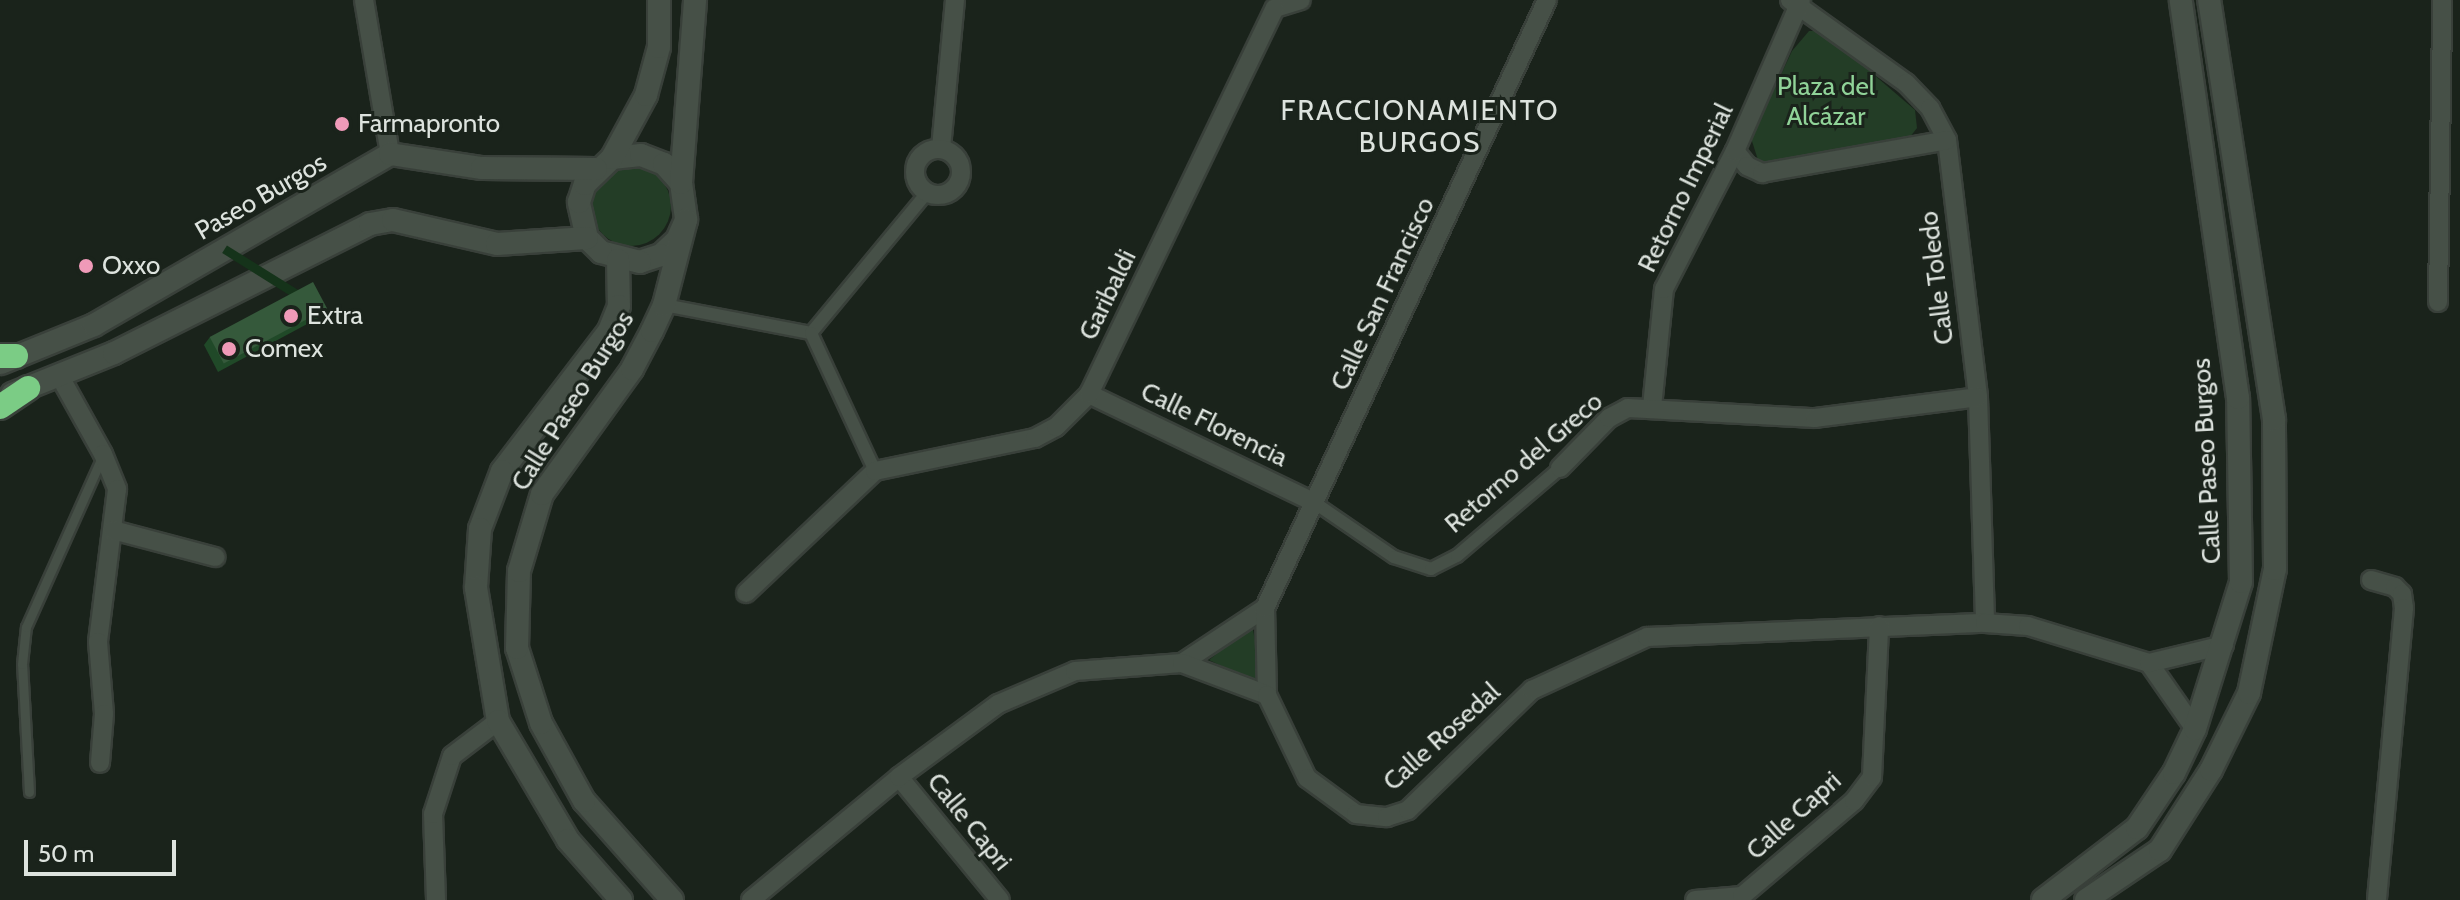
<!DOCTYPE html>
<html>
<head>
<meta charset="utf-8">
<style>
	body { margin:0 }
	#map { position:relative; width:2460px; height:900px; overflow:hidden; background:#1a231b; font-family:Cabin,sans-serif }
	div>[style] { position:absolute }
	.green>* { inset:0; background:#233d26 }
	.round { border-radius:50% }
	.roads { filter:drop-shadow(2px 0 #39403a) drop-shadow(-2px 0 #39403a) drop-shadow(0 2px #39403a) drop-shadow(0 -2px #39403a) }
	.service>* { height:9px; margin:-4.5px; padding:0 4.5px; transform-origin:4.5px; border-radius:4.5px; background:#465047 }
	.pedestrian>* { height:12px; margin:-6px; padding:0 6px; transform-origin:6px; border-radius:6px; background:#465047 }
	.minor>* { height:18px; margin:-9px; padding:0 9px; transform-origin:9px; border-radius:9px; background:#465047 }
	.minor>.ring { margin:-9px; padding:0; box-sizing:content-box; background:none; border:18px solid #465047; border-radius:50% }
	.tertiary>* { height:22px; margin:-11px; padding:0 11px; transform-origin:11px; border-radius:11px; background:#465047 }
	.motorway>* { height:24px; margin:-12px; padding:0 12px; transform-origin:12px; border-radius:12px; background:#7bcc85 }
	.wall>* { inset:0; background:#204928 }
	.shaded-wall>* { inset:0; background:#15331a; transform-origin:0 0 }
	.building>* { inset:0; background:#35593b; transform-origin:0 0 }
	.dots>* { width:22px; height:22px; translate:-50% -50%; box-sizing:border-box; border:4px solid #1a231b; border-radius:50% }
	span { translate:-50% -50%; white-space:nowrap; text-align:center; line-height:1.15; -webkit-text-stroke:6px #1a231b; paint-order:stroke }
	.park-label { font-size:26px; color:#90d398 }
	.poi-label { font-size:26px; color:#dde3de }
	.left { translate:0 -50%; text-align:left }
	.street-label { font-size:26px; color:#dde3de }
	.neighbourhood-label { font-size:28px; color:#dde3de; letter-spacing:2px }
	.scale { position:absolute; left:24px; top:840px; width:152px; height:36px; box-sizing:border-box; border:4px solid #dde3de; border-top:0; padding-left:10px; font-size:24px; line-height:28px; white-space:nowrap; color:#dde3de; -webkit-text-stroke:6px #1a231b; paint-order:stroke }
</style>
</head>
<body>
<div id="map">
	<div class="green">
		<div style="clip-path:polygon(1809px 31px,1823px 31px,1915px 110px,1917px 128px,1910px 137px,1782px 165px,1769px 167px,1758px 160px,1751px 138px,1792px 51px)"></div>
		<div class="round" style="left:591px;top:166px;width:80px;height:80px"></div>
		<div style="clip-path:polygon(1252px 625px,1264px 686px,1209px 660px)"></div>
	</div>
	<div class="roads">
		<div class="service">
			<div style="left:29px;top:792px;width:128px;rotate:-93.1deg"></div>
			<div style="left:22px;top:664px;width:37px;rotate:-84deg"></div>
			<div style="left:26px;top:627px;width:186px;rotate:-65.9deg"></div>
		</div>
		<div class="pedestrian">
			<div style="left:664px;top:305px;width:150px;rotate:10.8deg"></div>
			<div style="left:811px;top:333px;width:182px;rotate:-50.4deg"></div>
			<div style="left:811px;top:333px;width:152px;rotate:65.1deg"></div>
			<div style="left:1315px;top:503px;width:96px;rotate:34.4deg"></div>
			<div style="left:1394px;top:557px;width:39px;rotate:18deg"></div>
			<div style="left:1431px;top:569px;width:29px;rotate:-27deg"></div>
			<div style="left:1457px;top:556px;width:135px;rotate:-40.5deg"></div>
		</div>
		<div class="minor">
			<div style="left:364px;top:0;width:156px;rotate:80.4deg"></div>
			<div style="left:1790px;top:0;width:143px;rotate:35.6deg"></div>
			<div style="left:1906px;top:83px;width:35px;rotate:46deg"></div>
			<div style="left:1930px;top:108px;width:36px;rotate:62deg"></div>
			<div style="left:1947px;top:140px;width:259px;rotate:83.1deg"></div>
			<div style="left:1978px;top:397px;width:226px;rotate:88.2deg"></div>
			<div style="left:1275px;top:8px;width:27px;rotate:-17deg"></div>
			<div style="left:941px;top:148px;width:149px;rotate:-84.6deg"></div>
			<div class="ring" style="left:915px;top:149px;width:28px;height:28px"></div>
			<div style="left:1735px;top:151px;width:19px;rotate:51deg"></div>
			<div style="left:1747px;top:166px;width:17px;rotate:25deg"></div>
			<div style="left:1762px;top:173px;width:188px;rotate:-10.1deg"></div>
			<div style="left:2438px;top:302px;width:302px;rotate:-89.2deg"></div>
			<div style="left:59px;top:375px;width:90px;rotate:60.9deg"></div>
			<div style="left:103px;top:454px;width:38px;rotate:68deg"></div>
			<div style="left:117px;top:489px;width:154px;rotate:97.1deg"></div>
			<div style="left:98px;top:642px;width:72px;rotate:85.2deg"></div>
			<div style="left:104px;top:714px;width:49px;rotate:94.7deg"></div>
			<div style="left:1089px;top:394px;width:251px;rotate:25.7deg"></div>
			<div style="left:1652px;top:407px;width:119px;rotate:-84.2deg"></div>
			<div style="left:1664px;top:289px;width:155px;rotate:-62.8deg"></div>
			<div style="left:1735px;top:151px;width:165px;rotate:-66.4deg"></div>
			<div style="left:1560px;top:468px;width:70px;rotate:-45.6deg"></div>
			<div style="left:1609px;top:418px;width:21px;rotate:-28deg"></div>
			<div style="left:1628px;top:408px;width:187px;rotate:3.1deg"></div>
			<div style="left:1815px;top:418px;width:164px;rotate:-7.3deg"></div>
			<div style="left:113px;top:530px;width:106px;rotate:14.8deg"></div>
			<div style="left:2371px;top:580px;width:25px;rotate:16deg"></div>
			<div style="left:2395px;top:587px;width:10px;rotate:45deg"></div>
			<div style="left:2402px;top:594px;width:14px;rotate:82deg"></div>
			<div style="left:2404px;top:608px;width:293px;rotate:95.3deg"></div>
			<div style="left:746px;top:593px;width:178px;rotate:-43.4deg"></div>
			<div style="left:875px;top:471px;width:163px;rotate:-11.7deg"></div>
			<div style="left:1035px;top:438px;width:24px;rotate:-28deg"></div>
			<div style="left:1056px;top:427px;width:47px;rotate:-45deg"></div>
			<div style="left:1089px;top:394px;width:428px;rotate:-64.3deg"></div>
			<div style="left:1182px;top:663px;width:100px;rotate:-33.5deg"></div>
			<div style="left:2149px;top:663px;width:80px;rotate:55.1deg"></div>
			<div style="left:1267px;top:695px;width:87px;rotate:-91.3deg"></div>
			<div style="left:1265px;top:608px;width:670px;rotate:-65.12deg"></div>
			<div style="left:899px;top:777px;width:159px;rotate:50.6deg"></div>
			<div style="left:436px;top:900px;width:86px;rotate:-92deg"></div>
			<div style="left:433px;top:814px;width:61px;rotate:-71.9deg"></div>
			<div style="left:452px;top:756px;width:58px;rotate:-37.3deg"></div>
			<div style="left:751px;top:900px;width:192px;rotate:-39.7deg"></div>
			<div style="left:899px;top:777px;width:123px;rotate:-36.4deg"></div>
			<div style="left:998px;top:704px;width:84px;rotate:-23.2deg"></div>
			<div style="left:1075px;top:671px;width:107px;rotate:-4.3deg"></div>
			<div style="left:1182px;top:663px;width:91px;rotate:20.6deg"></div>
			<div style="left:1267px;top:695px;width:92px;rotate:64.3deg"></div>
			<div style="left:1307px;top:778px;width:61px;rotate:36.3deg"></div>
			<div style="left:1356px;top:814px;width:31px;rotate:6deg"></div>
			<div style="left:1387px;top:817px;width:22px;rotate:-18deg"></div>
			<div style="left:1408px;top:810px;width:173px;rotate:-44.1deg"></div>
			<div style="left:1532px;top:690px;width:127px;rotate:-24.7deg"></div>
			<div style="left:1647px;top:637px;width:338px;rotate:-2.4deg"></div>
			<div style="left:1985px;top:623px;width:43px;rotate:4deg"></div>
			<div style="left:2028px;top:626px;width:127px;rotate:17deg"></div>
			<div style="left:2149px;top:663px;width:77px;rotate:-13.5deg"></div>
			<div style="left:1695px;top:900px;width:47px;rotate:-4.9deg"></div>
			<div style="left:1742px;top:896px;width:147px;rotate:-40.3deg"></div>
			<div style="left:1854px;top:801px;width:30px;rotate:-53deg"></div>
			<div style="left:1872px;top:777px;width:151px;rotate:-87.3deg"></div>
		</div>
		<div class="tertiary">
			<div style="left:612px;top:158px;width:29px;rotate:-6deg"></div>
			<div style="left:641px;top:155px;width:25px;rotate:21deg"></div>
			<div style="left:664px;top:164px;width:25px;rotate:48deg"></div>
			<div style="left:681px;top:183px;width:37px;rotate:82deg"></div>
			<div style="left:686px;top:220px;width:22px;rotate:114deg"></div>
			<div style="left:677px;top:240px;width:22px;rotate:137deg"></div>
			<div style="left:661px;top:255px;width:22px;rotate:162deg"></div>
			<div style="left:640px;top:262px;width:40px;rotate:-165.6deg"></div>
			<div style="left:601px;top:252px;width:20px;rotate:-135deg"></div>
			<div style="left:587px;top:238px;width:37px;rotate:-103deg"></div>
			<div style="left:579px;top:202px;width:19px;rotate:-72deg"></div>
			<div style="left:585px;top:184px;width:37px;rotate:-44deg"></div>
			<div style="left:612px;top:158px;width:72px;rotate:-61.6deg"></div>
			<div style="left:646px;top:95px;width:50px;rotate:-74.8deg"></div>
			<div style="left:659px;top:47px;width:47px;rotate:-90deg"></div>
			<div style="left:681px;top:183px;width:184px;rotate:-85.6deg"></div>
			<div style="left:618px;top:260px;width:46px;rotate:88.8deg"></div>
			<div style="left:619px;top:306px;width:27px;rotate:112deg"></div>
			<div style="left:609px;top:331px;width:176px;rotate:127.4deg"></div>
			<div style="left:502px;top:471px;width:62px;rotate:110.8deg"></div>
			<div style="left:480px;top:529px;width:59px;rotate:93.9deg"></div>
			<div style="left:476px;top:588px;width:135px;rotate:80.6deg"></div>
			<div style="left:498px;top:721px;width:138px;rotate:59.5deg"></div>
			<div style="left:568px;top:840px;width:80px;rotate:48.5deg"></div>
			<div style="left:1px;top:363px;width:100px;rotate:-22.2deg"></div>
			<div style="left:94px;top:325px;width:342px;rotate:-30deg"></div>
			<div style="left:390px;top:154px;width:93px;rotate:8.7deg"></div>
			<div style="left:482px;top:168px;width:114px;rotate:0.5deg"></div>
			<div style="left:12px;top:394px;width:110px;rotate:-21.9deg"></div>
			<div style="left:114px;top:353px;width:287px;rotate:-26.7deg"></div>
			<div style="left:370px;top:224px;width:23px;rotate:-10deg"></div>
			<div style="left:393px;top:220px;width:107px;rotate:13deg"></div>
			<div style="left:497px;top:244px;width:90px;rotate:-3.8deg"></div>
			<div style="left:672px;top:900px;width:132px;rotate:-131.6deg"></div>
			<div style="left:584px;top:801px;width:89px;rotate:-118.9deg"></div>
			<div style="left:541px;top:723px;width:79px;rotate:-107.7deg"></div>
			<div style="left:517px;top:648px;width:77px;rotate:-88.5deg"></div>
			<div style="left:519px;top:571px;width:80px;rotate:-73.4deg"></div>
			<div style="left:542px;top:494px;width:154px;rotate:-54.2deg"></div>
			<div style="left:632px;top:369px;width:43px;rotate:-62.2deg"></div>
			<div style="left:652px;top:331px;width:29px;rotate:-65deg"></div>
			<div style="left:664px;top:305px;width:88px;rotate:-75.5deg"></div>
			<div style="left:2043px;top:900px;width:118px;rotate:-37.5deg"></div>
			<div style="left:2137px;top:828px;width:66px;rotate:-56.1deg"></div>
			<div style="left:2174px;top:773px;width:49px;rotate:-64.5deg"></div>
			<div style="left:2195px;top:729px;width:154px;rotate:-72.6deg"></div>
			<div style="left:2241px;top:582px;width:184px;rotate:-90.9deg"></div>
			<div style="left:2238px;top:398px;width:402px;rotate:-98.2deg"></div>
			<div style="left:2086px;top:900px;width:89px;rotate:-34deg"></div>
			<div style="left:2160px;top:850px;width:95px;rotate:-57.5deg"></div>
			<div style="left:2211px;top:770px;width:86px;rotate:-63.7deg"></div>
			<div style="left:2249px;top:693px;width:127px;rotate:-78.2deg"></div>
			<div style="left:2275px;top:569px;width:150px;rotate:-90.4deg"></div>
			<div style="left:2274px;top:419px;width:424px;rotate:-98.8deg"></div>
		</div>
		<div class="motorway">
			<div style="left:0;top:356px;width:16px"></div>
			<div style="left:0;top:407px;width:34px;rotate:-34deg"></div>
		</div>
	</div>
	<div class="wall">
		<div style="clip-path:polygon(322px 316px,218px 372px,204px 345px,210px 337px)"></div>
	</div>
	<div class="shaded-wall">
		<div style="left:327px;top:308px;width:9px;height:118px;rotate:122deg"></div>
	</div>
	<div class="building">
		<div style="left:313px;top:282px;width:30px;height:117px;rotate:62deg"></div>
	</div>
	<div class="dots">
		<div style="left:342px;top:124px;background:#ef9ab8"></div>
		<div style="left:86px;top:266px;background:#ef9ab8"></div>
		<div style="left:291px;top:316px;background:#ef9ab8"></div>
		<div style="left:229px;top:349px;background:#ef9ab8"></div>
	</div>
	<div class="park-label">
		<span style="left:1826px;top:102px">Plaza del<br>Alcázar</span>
	</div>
	<div class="poi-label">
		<span class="left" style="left:358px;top:124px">Farmapronto</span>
		<span class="left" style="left:102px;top:266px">Oxxo</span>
		<span class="left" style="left:307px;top:316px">Extra</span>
		<span class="left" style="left:245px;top:349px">Comex</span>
	</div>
	<div class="street-label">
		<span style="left:1686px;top:188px;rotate:-64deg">Retorno Imperial</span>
		<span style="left:261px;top:197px;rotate:-30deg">Paseo Burgos</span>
		<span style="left:1937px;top:278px;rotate:-97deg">Calle Toledo</span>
		<span style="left:1383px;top:294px;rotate:-65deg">Calle San Francisco</span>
		<span style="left:1108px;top:295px;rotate:-64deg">Garibaldi</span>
		<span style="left:573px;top:401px;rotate:-58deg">Calle Paseo Burgos</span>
		<span style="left:1214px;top:425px;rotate:26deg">Calle Florencia</span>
		<span style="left:2207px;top:461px;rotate:-93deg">Calle Paseo Burgos</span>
		<span style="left:1524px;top:463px;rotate:-41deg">Retorno del Greco</span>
		<span style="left:1442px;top:737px;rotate:-42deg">Calle Rosedal</span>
		<span style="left:1794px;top:816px;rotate:-42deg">Calle Capri</span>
		<span style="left:969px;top:822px;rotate:51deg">Calle Capri</span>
	</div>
	<div class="neighbourhood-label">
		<span style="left:1420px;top:126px">FRACCIONAMIENTO<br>BURGOS</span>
	</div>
	<div class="scale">50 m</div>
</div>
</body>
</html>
